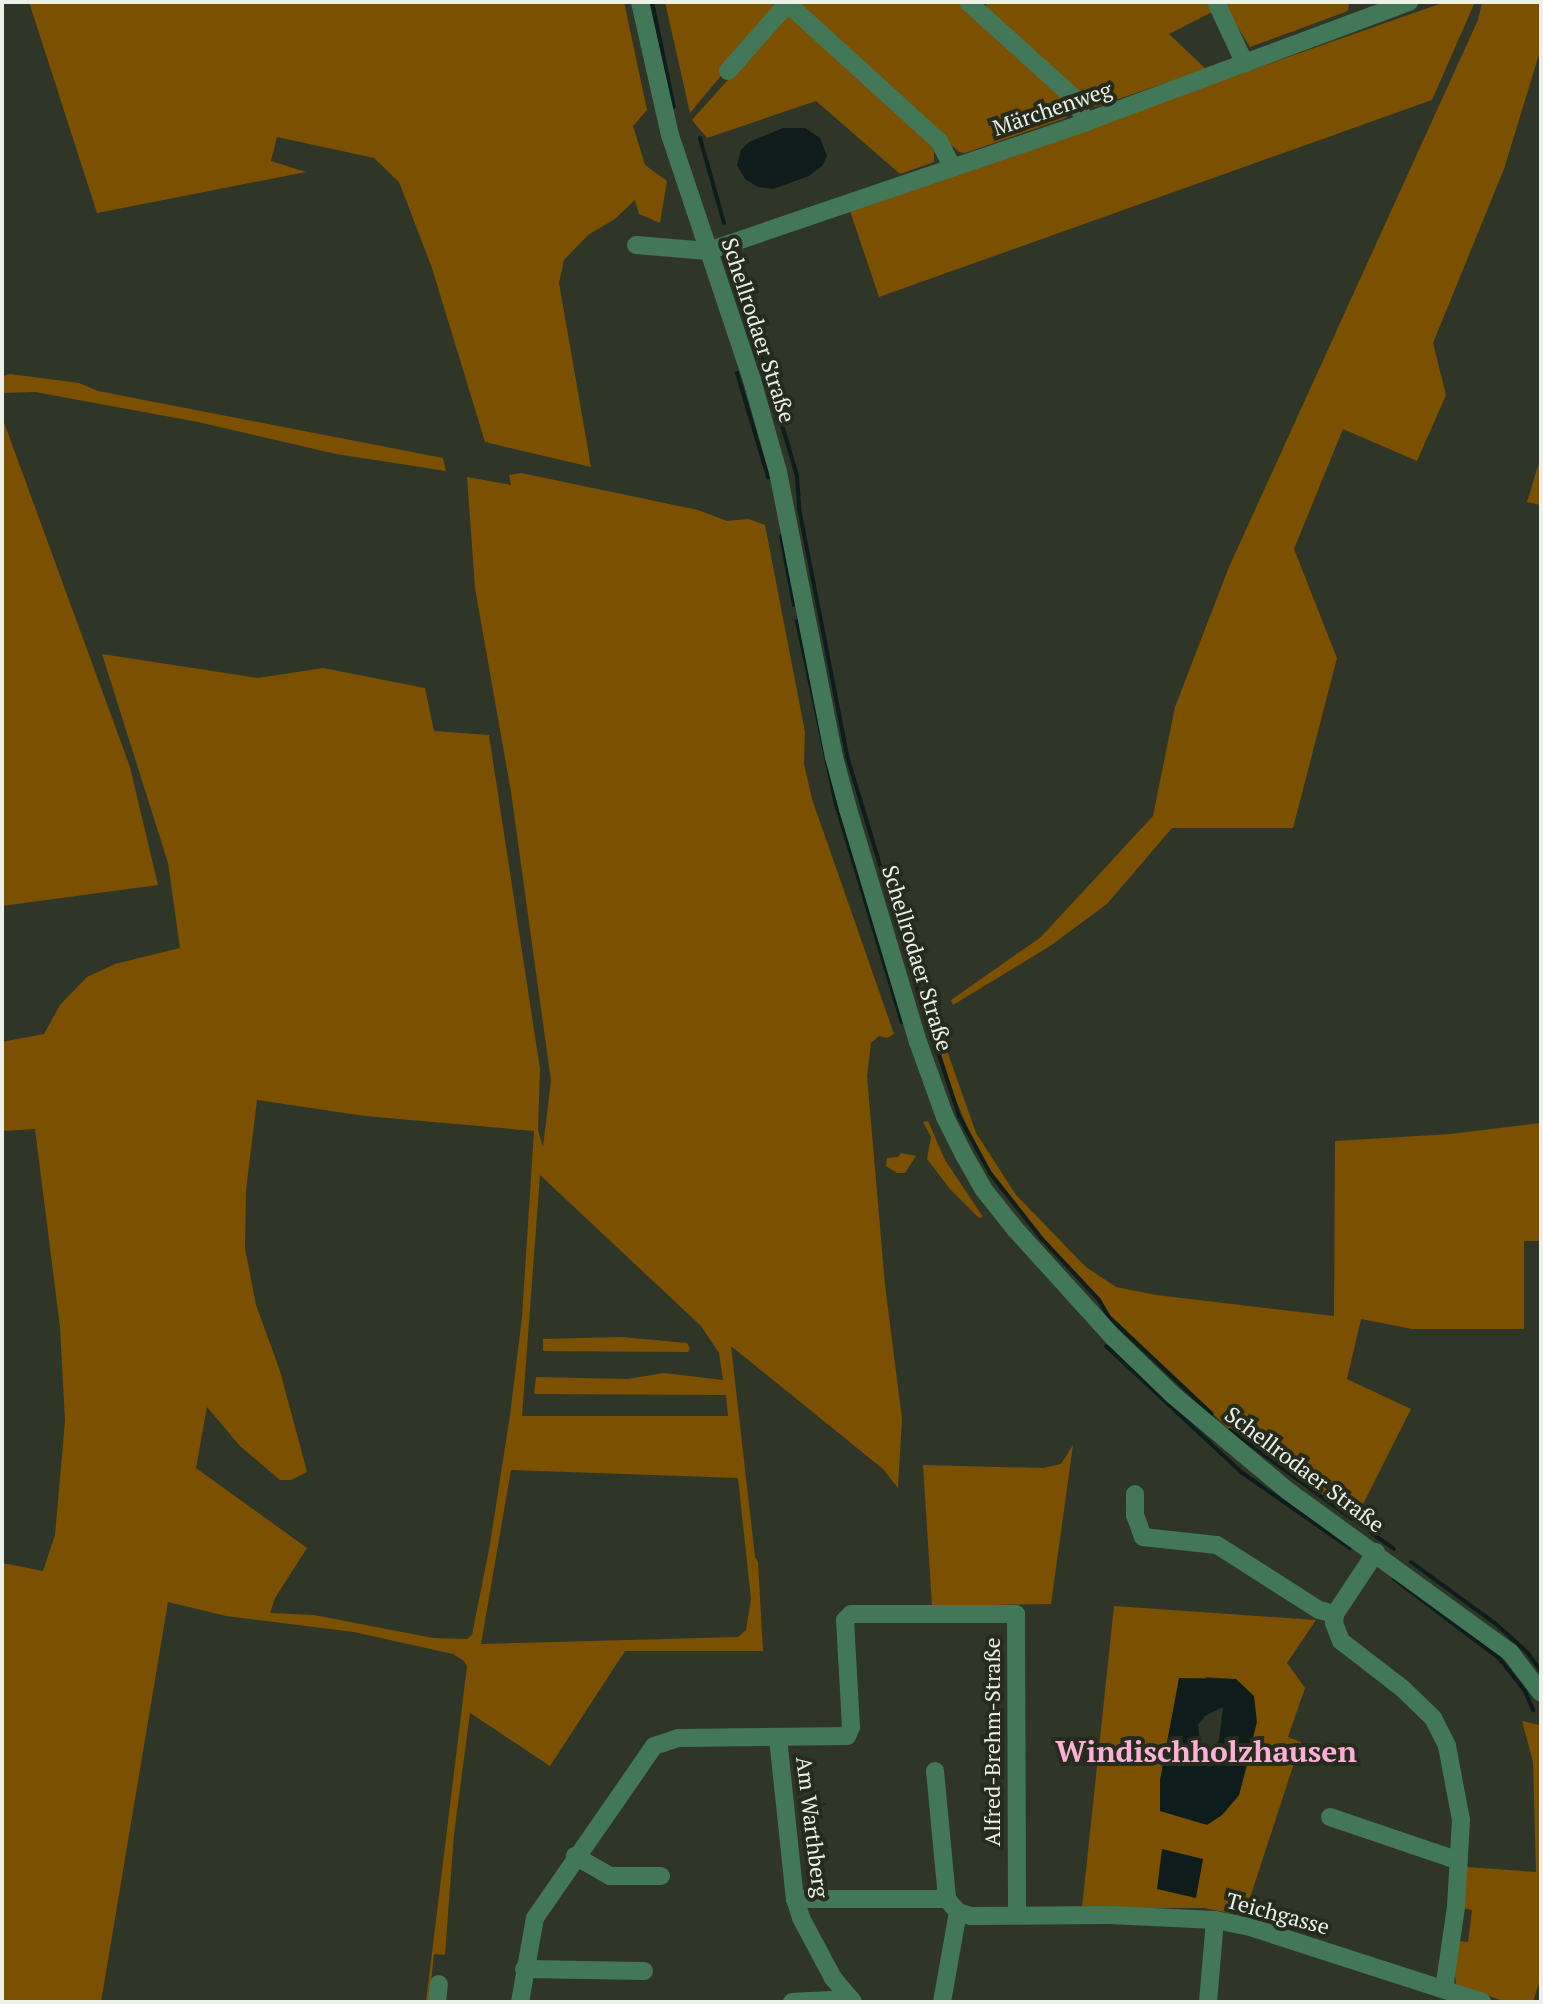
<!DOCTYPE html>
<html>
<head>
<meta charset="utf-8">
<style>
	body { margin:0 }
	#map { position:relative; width:1543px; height:2004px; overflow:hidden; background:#2f3628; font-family:"PT Serif",serif }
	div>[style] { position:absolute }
	.green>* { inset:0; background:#7c5001 }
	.water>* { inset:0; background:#0e1d1b }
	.stream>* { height:4px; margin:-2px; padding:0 2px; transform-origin:2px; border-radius:2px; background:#0e1d1b }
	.minor>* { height:18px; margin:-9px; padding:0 9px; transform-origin:9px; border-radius:9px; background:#427757 }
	span { translate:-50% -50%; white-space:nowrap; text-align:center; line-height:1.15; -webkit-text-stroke:8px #252c1e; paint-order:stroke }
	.street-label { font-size:22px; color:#ecf0e7 }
	.district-label { font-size:30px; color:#fcb0d5; font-weight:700 }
	.frame { position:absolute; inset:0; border:4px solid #ecf0e7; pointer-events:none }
</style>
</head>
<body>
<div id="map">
	<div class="green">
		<div style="clip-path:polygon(29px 2px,624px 2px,647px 110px,633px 126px,645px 165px,667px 181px,660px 223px,639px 214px,635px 200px,615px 219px,588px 235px,564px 260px,559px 283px,591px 467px,485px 442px,432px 268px,399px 182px,374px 158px,277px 137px,271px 161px,306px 172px,97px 213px)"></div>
		<div style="clip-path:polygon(665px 2px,773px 2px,778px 7px,690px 113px)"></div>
		<div style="clip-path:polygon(800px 2px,958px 2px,1066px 99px,1068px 114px,1066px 118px,965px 153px,959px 152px,797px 6px)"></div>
		<div style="clip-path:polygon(985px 2px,1209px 2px,1214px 11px,1169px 34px,1206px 69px,1095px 107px,989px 13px)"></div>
		<div style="clip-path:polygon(1222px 2px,1348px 2px,1349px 4px,1348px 11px,1250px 47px)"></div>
		<div style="clip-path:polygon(1445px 2px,1475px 2px,1432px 100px,879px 297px,850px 211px)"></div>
		<div style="clip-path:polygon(1482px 2px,1541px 2px,1541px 48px,1504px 169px,1433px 343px,1446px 395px,1417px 461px,1343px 429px,1294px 549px,1337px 658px,1293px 828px,1172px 828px,1107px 904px,1050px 946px,953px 1005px,951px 1000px,1041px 937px,1153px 816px,1175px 707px,1229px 567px,1478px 20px)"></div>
		<div style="clip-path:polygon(787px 14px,929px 141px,934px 151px,934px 162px,900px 174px,816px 101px,707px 138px,692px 120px)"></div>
		<div style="clip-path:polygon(10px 374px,79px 383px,98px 391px,443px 458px,446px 471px,336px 454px,198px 422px,35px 392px,2px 393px,2px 376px)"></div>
		<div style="clip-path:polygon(2px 417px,130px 767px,158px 885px,2px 906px)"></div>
		<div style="clip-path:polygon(1541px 456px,1541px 505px,1527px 502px)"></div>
		<div style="clip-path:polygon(evenodd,521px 473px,698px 510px,727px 521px,749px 519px,765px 525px,805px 732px,804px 764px,812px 799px,894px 1034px,887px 1038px,879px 1036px,871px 1043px,867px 1076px,885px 1285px,902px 1419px,898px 1488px,883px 1469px,731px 1346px,755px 1557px,758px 1562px,763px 1651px,625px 1651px,550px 1766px,470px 1713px,454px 1834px,445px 1955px,434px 1954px,429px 2002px,426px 2002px,467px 1666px,464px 1661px,453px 1654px,354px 1632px,226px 1616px,168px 1602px,101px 2002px,2px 2002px,2px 1563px,43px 1571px,55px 1535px,65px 1421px,60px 1327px,35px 1129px,2px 1131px,2px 1042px,44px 1034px,60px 1005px,87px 977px,115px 964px,180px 948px,168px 863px,102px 654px,258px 678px,323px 668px,425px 688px,434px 731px,489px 735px,540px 1069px,538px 1130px,543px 1147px,551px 1081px,511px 792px,475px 588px,467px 477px,511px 485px,509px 475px,521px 473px,257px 1100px,365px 1116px,534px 1131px,522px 1317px,510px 1415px,490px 1544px,472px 1635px,467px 1639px,433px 1638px,314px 1615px,270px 1613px,275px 1598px,307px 1548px,196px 1468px,207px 1407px,240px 1446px,280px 1480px,291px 1480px,307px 1472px,280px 1371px,256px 1305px,245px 1248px,246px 1190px,257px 1100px,521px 473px,540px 1175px,701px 1326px,719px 1353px,723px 1380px,664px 1373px,628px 1379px,536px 1377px,534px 1394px,726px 1395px,728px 1416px,522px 1416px,540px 1175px,521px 473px,511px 1470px,738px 1478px,751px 1599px,746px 1630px,738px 1637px,481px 1644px,511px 1470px)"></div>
		<div style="clip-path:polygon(929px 1021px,938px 1025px,976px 1133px,1016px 1195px,1086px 1267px,1116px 1287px,1156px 1295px,1334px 1316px,1335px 1141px,1451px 1134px,1541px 1123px,1541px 1241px,1524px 1241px,1524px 1329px,1412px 1329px,1361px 1319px,1347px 1379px,1411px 1409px,1355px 1520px,1230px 1430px,1110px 1316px,1100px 1299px,1043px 1238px,991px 1173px,975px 1145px,948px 1081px)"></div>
		<div style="clip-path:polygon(928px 1121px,945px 1160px,983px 1217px,979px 1218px,950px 1189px,927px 1159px,931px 1137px,923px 1122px)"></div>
		<div style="clip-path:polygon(901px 1153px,916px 1156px,905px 1173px,897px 1173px,886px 1166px,887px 1158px,898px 1157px)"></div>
		<div style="clip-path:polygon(621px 1337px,687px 1343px,690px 1348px,688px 1352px,543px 1351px,543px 1339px)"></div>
		<div style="clip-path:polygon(1073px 1445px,1051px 1604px,932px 1606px,923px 1465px,1043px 1468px,1061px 1464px)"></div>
		<div style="clip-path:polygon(evenodd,1114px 1606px,1316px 1620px,1287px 1663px,1305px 1688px,1288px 1737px,1301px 1742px,1244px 1916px,1204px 1908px,1082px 1908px,1114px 1606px,1206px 1677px,1236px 1679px,1248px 1763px,1239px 1795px,1222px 1815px,1160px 1780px,1206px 1677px)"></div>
		<div style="clip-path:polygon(1522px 1721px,1540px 1725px,1541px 1734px,1541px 1977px,1533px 2002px,1507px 2002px,1464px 1988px,1456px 1984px,1455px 1975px,1458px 1941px,1468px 1942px,1472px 1910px,1462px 1908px,1467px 1867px,1536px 1872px,1533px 1762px)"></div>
	</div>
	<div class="water">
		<div style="clip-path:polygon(783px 128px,805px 128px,820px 138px,827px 156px,822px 166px,809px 176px,773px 189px,758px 187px,745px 179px,737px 165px,741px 150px,749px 142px)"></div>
		<div style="clip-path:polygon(evenodd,1179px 1678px,1236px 1679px,1254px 1696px,1257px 1722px,1239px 1795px,1222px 1815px,1207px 1825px,1160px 1811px,1160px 1780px,1179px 1678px,1223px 1707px,1219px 1740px,1210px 1754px,1201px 1750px,1198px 1725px,1205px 1716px,1223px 1707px)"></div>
		<div style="clip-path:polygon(1162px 1849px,1203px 1859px,1196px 1898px,1157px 1889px)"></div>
	</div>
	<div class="stream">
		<div style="left:652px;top:2px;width:107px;rotate:78.2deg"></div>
		<div style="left:700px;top:138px;width:88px;rotate:74.2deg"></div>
		<div style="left:734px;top:263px;width:222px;rotate:73.5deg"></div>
		<div style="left:797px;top:476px;width:32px;rotate:86deg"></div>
		<div style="left:799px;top:508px;width:253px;rotate:79deg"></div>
		<div style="left:847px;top:756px;width:260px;rotate:73.2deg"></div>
		<div style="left:737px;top:373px;width:109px;rotate:73.4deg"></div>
		<div style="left:781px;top:536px;width:70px;rotate:79.3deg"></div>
		<div style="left:797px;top:621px;width:187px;rotate:78deg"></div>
		<div style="left:836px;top:804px;width:228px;rotate:73.2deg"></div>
		<div style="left:928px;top:1021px;width:100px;rotate:71.9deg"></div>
		<div style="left:959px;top:1116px;width:65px;rotate:61.5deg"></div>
		<div style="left:990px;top:1173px;width:84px;rotate:51.8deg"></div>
		<div style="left:1042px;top:1239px;width:83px;rotate:46.9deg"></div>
		<div style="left:1099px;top:1300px;width:20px;rotate:60deg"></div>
		<div style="left:1109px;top:1317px;width:141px;rotate:43.3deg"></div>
		<div style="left:1106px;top:1346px;width:185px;rotate:43deg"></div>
		<div style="left:1241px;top:1472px;width:133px;rotate:34.9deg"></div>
		<div style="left:1230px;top:1430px;width:151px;rotate:36.1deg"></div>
		<div style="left:1370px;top:1532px;width:29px;rotate:35deg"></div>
		<div style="left:1411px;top:1562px;width:105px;rotate:36.1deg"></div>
		<div style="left:1496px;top:1624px;width:42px;rotate:42.1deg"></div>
		<div style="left:1527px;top:1652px;width:24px;rotate:54deg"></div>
		<div style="left:1394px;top:1579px;width:131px;rotate:37deg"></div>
		<div style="left:1499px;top:1658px;width:42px;rotate:51.8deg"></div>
		<div style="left:1525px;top:1691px;width:21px;rotate:67deg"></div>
	</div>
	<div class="minor">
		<div style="left:640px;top:2px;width:136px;rotate:77.3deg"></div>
		<div style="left:670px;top:135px;width:258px;rotate:71.5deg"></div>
		<div style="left:752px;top:380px;width:96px;rotate:74.2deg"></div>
		<div style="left:778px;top:472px;width:290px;rotate:78.9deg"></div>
		<div style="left:834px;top:757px;width:54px;rotate:74.9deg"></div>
		<div style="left:848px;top:809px;width:243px;rotate:73.3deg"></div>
		<div style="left:918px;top:1042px;width:80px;rotate:70.2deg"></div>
		<div style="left:945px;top:1117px;width:42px;rotate:63.4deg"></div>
		<div style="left:964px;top:1155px;width:40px;rotate:60.3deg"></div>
		<div style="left:984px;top:1190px;width:50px;rotate:51.5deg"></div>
		<div style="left:1015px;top:1229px;width:146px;rotate:47.8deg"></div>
		<div style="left:1113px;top:1337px;width:83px;rotate:44deg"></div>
		<div style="left:1173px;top:1395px;width:150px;rotate:39.9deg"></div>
		<div style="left:1288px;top:1491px;width:274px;rotate:36deg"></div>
		<div style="left:1510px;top:1652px;width:51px;rotate:52.9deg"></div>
		<div style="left:786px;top:2px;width:207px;rotate:42.3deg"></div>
		<div style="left:939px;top:141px;width:30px;rotate:63deg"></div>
		<div style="left:968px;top:2px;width:142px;rotate:42.1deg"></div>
		<div style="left:1073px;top:97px;width:28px;rotate:63deg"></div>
		<div style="left:1216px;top:2px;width:68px;rotate:64.9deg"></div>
		<div style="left:728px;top:71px;width:89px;rotate:-48.6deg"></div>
		<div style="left:636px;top:245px;width:72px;rotate:4.8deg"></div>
		<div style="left:708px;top:251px;width:399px;rotate:-18.8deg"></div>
		<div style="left:1086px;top:122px;width:345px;rotate:-20.4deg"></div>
		<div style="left:1135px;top:1494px;width:21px;rotate:90deg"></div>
		<div style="left:1135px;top:1515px;width:23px;rotate:70deg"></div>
		<div style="left:1143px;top:1537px;width:74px;rotate:6.2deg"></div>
		<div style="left:1217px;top:1545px;width:121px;rotate:32.5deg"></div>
		<div style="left:1319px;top:1610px;width:16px;rotate:14deg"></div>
		<div style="left:1376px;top:1552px;width:74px;rotate:123.5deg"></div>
		<div style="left:1335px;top:1614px;width:9px;rotate:96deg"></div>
		<div style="left:1334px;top:1623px;width:19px;rotate:69deg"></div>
		<div style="left:1341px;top:1641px;width:78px;rotate:37.7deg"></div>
		<div style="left:1403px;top:1689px;width:42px;rotate:44deg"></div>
		<div style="left:1433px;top:1718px;width:31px;rotate:63deg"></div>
		<div style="left:1447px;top:1746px;width:75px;rotate:79.3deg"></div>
		<div style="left:1461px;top:1820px;width:87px;rotate:93.3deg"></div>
		<div style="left:1456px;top:1907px;width:83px;rotate:98.3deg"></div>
		<div style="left:778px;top:1738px;width:162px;rotate:84deg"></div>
		<div style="left:795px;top:1899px;width:20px;rotate:72deg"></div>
		<div style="left:801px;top:1918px;width:68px;rotate:61.9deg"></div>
		<div style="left:833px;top:1978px;width:31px;rotate:50deg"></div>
		<div style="left:935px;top:1771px;width:129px;rotate:84.6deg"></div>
		<div style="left:1330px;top:1817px;width:136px;rotate:18.8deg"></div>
		<div style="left:575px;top:1856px;width:40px;rotate:29.7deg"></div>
		<div style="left:610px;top:1876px;width:51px"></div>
		<div style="left:795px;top:1899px;width:152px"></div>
		<div style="left:947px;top:1899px;width:17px;rotate:50deg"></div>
		<div style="left:958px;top:1912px;width:91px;rotate:100.1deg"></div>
		<div style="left:958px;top:1912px;width:14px;rotate:17deg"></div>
		<div style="left:971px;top:1916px;width:139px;rotate:-0.4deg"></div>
		<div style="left:1110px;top:1915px;width:105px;rotate:2.7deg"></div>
		<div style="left:1215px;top:1920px;width:33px;rotate:11deg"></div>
		<div style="left:1247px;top:1926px;width:247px;rotate:17.9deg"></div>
		<div style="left:524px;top:1969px;width:120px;rotate:1deg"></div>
		<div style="left:437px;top:2002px;width:18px;rotate:-84deg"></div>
		<div style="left:520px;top:2002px;width:85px;rotate:-79.9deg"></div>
		<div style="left:535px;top:1918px;width:209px;rotate:-55.3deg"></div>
		<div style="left:654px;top:1746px;width:25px;rotate:-18deg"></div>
		<div style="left:678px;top:1738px;width:169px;rotate:-0.7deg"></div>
		<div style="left:847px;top:1736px;width:10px;rotate:-66deg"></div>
		<div style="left:851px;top:1727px;width:107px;rotate:-93.2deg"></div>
		<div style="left:845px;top:1620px;width:8px;rotate:-45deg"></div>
		<div style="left:851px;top:1614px;width:165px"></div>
		<div style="left:1016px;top:1614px;width:300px;rotate:89.8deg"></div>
		<div style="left:792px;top:2002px;width:59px;rotate:-2.9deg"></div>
		<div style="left:1208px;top:2002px;width:82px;rotate:-85.1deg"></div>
	</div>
	<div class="street-label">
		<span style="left:1052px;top:108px;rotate:-19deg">Märchenweg</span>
		<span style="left:759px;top:330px;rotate:72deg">Schellrodaer Straße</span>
		<span style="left:918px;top:958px;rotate:73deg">Schellrodaer Straße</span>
		<span style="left:1305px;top:1469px;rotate:37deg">Schellrodaer Straße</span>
		<span style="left:992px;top:1742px;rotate:-90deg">Alfred-Brehm-Straße</span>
		<span style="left:813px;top:1827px;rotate:83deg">Am Warthberg</span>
		<span style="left:1278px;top:1913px;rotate:15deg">Teichgasse</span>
	</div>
	<div class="district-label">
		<span style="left:1206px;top:1751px">Windischholzhausen</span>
	</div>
	<div class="frame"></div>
</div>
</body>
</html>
